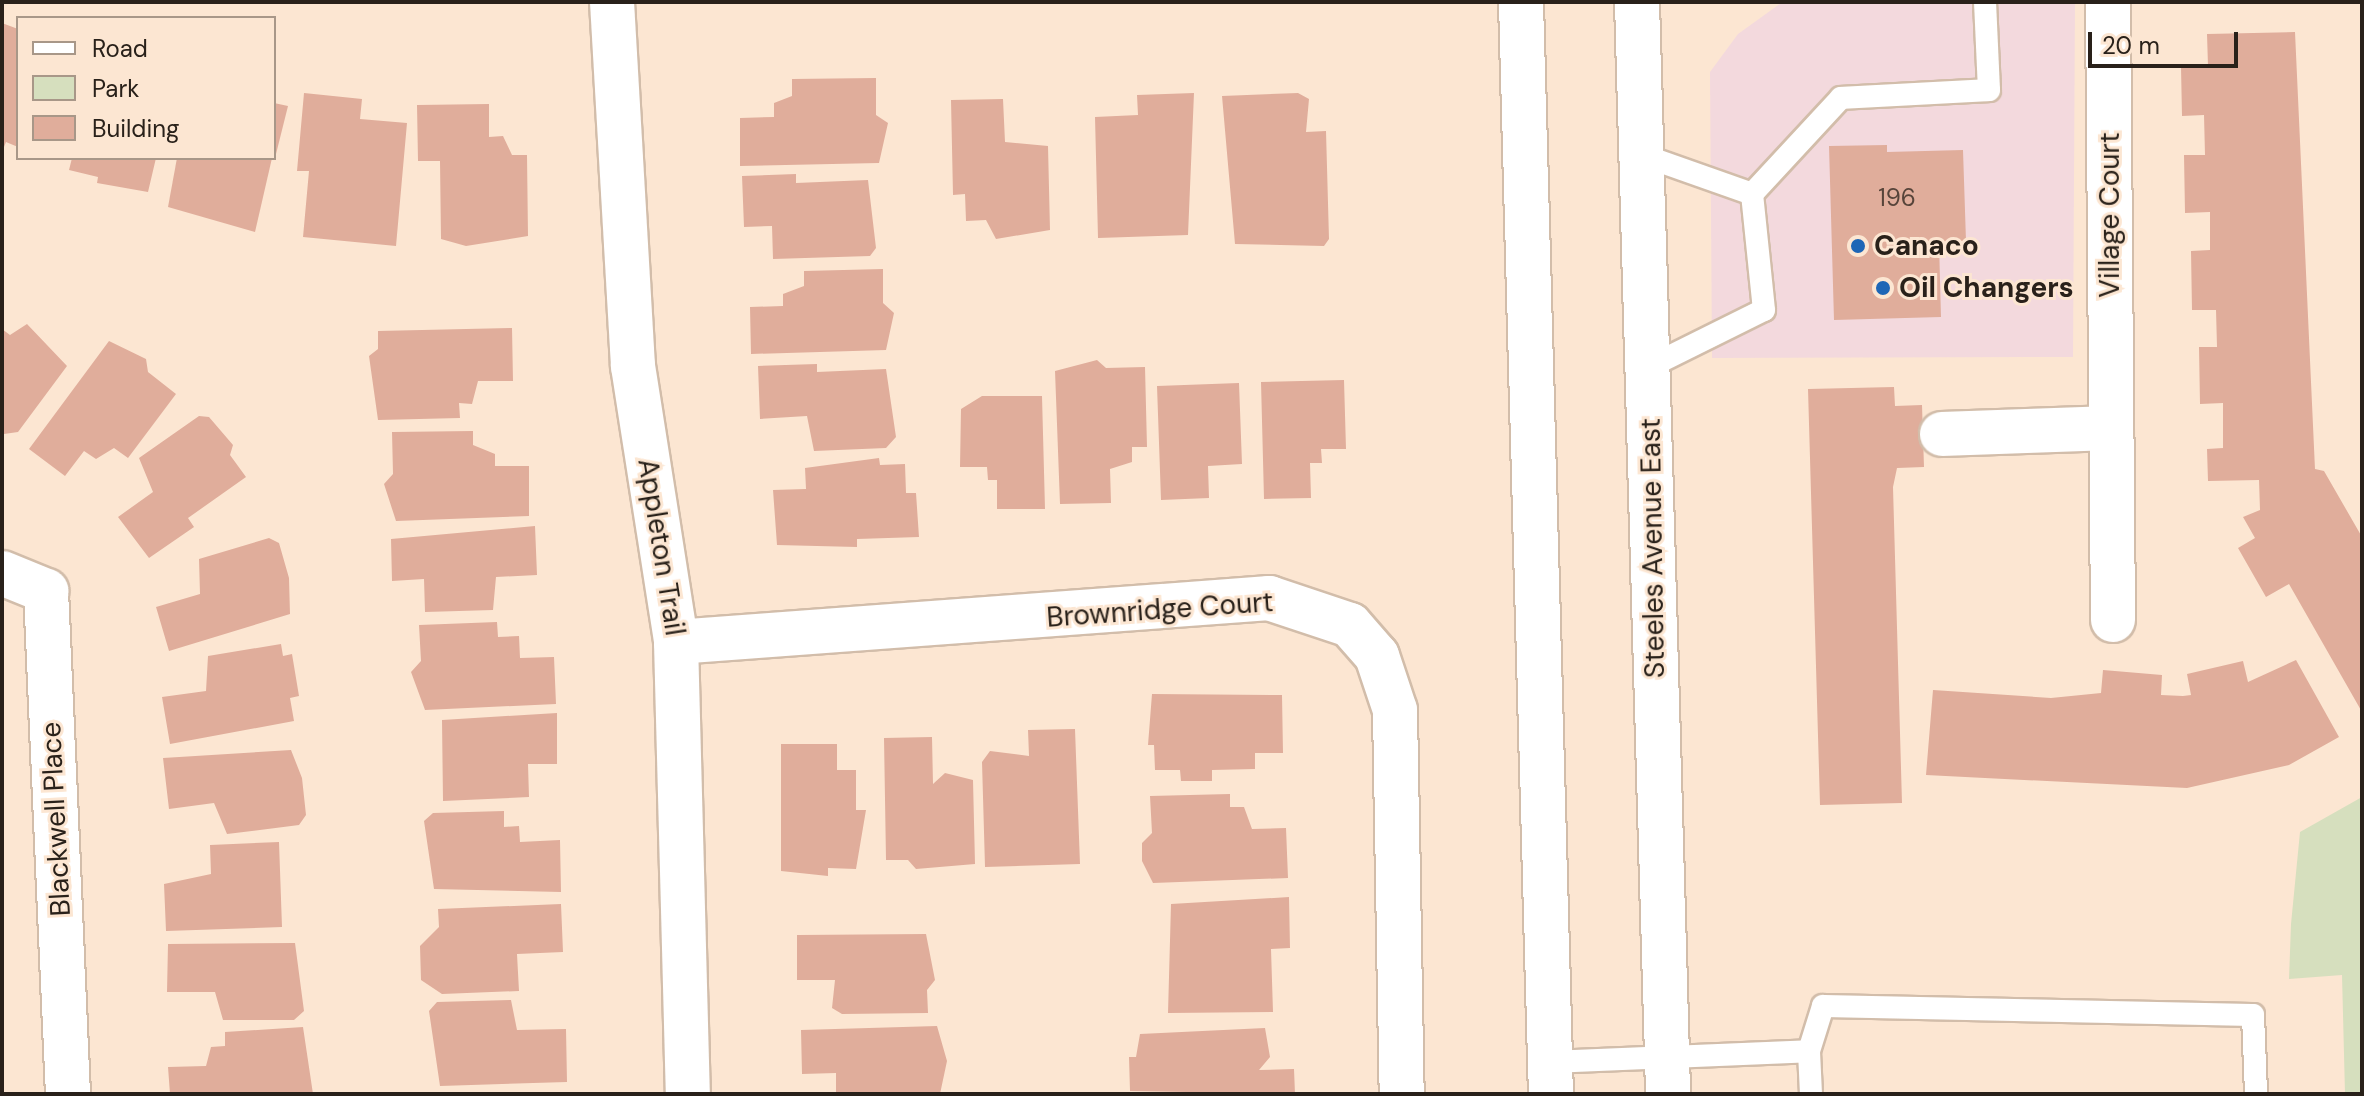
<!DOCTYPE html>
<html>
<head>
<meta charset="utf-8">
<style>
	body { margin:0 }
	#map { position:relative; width:2364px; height:1096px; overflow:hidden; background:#fce6d2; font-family:"DM Sans",sans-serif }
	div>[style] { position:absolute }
	.commercial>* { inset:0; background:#f3d9dd }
	.green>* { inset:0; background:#d6dfbe }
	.building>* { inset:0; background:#e0ad9b }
	.roads { filter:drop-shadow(2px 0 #d2bdaa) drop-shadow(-2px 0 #d2bdaa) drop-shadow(0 2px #d2bdaa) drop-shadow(0 -2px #d2bdaa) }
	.lane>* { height:22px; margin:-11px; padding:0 11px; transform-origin:11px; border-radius:11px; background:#fff }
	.street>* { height:44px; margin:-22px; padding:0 22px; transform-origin:22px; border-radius:22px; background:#fff }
	.secondary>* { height:44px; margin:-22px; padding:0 22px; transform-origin:22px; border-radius:22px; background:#fff }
	.dots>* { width:22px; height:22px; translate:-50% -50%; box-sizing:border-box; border:4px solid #fce6d2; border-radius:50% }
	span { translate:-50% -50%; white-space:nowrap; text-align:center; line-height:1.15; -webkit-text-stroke:6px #fce6d2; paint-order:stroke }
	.number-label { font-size:24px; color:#57443a }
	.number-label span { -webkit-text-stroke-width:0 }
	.street-label { font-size:28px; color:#29211a }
	.poi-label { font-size:28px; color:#29211a; font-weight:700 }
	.left { translate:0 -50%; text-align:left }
	.frame { position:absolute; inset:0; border:4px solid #29211a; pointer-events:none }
	.legend { position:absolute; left:16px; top:16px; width:260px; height:144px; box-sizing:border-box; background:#fce6d2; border:2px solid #a89788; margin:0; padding:10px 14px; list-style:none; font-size:24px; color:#29211a }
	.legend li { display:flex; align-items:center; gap:16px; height:40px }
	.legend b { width:40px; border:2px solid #a89788 }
	.scale { position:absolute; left:2088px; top:32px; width:150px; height:36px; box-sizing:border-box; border:4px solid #29211a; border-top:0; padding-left:10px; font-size:24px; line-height:28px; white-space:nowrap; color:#29211a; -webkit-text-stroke:6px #fce6d2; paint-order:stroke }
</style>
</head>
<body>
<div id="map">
	<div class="commercial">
		<div style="clip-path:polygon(2075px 2px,2073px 357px,1712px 358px,1710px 72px,1738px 34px,1781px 3px)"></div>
	</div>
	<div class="green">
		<div style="clip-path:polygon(2362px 797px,2362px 1094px,2345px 1094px,2342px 975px,2289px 979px,2291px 924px,2300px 832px)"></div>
	</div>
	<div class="building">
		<div style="clip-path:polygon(2px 23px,18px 29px,18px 147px,6px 142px,2px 152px)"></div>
		<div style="clip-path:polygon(2295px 32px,2315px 469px,2324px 471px,2362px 537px,2362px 712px,2289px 584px,2266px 597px,2238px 548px,2255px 538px,2243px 517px,2260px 510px,2259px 480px,2208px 481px,2207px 449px,2223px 448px,2223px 403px,2200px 404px,2199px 347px,2217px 347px,2216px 310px,2192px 310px,2191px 251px,2210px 250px,2210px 212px,2185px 213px,2184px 155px,2205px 155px,2204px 115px,2182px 116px,2181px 67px,2208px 66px,2207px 34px)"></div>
		<div style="clip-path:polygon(876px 78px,876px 115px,888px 123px,879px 163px,740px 166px,740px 118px,774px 117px,774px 103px,792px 96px,792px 79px)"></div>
		<div style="clip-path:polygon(304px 93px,362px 99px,360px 119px,407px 123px,396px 246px,303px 237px,309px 171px,297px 171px)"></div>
		<div style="clip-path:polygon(1194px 93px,1188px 235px,1098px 238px,1095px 117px,1138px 115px,1137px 95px)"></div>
		<div style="clip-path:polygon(1298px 93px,1309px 99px,1306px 132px,1326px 131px,1329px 239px,1324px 246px,1235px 244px,1222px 96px)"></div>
		<div style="clip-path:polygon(1003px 99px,1005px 142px,1048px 146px,1050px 230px,996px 239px,986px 220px,966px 221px,965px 194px,953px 195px,951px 100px)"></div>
		<div style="clip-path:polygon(274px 103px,288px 106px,275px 158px,274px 158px)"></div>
		<div style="clip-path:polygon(489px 104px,489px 137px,503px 136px,512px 155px,527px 155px,528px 236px,466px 246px,441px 239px,440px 161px,418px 161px,417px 105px)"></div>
		<div style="clip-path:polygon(1887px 145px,1887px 152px,1963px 150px,1966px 241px,1939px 242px,1941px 317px,1834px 320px,1829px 146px)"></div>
		<div style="clip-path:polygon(72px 158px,156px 158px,148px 192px,97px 183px,98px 177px,69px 170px)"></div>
		<div style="clip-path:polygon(177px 158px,272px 158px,255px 232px,168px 207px)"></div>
		<div style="clip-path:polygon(796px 174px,796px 183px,868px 180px,876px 248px,870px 256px,773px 259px,772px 226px,744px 227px,742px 176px)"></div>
		<div style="clip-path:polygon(883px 269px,883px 303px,894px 313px,886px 350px,751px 354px,750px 307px,783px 306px,783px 294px,804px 286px,804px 271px)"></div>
		<div style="clip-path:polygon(27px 324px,67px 366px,18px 432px,4px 434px,2px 329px,10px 335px)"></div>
		<div style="clip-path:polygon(512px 328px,513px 381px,478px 381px,472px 404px,459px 403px,460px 418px,378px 420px,369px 356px,378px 349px,378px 331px)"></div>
		<div style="clip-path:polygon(109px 341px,146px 359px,148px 372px,176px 394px,128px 458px,114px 448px,96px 459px,84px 451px,65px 476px,29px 449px)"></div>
		<div style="clip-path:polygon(1097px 360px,1106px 368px,1145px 367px,1147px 447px,1132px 447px,1132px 462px,1110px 469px,1111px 503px,1060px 504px,1055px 371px)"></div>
		<div style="clip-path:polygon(817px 364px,817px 372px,886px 369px,896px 437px,886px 448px,814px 451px,807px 416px,760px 419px,758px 366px)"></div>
		<div style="clip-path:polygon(1344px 380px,1346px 449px,1321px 449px,1322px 463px,1310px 463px,1311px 498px,1264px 499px,1261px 382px)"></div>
		<div style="clip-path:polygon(1239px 383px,1242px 464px,1208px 466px,1209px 498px,1161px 500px,1157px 386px)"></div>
		<div style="clip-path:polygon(1894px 387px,1895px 406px,1922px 405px,1924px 467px,1897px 468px,1893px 487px,1902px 803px,1820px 805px,1808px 389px)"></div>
		<div style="clip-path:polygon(982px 396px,1042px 396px,1045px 509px,997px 509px,997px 480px,988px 480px,987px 467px,960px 467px,961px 409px)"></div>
		<div style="clip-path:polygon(199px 416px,209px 417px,233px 445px,230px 455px,246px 477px,188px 518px,194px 527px,149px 558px,118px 517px,153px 492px,139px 458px)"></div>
		<div style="clip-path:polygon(473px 431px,473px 445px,495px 454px,495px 466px,529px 466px,529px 516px,396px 521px,384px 484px,393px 474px,392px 432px)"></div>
		<div style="clip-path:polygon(879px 458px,880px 465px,905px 464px,906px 493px,916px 493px,919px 537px,857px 539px,857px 547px,777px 545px,773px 490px,806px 489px,805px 468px)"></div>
		<div style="clip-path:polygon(535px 526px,537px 575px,496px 577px,493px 610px,425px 612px,424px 579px,392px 581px,391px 539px)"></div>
		<div style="clip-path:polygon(269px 538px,279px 543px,289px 578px,290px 614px,169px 651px,156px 607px,200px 594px,199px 559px)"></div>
		<div style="clip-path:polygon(497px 622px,498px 637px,519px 636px,520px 658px,554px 657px,556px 704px,425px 710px,411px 672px,421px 661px,419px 625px)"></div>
		<div style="clip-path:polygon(281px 644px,283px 656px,292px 654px,299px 696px,290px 698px,294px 721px,170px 744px,162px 697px,206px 691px,208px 656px)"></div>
		<div style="clip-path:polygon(2296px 660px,2339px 737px,2289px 765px,2187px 788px,1926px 775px,1933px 690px,2051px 698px,2101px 693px,2103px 670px,2162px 675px,2161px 695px,2183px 696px,2191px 695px,2187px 674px,2243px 661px,2248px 682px)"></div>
		<div style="clip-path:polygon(1152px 694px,1282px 695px,1283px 753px,1255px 753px,1255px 769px,1212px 770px,1212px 781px,1181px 781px,1180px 770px,1155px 770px,1154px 745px,1148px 745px)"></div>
		<div style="clip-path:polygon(557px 713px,557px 764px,528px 764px,529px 797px,443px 801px,442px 720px)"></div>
		<div style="clip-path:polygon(1075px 729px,1080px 864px,985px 867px,982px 762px,990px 751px,1029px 756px,1028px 730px)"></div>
		<div style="clip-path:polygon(932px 737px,933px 784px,945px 773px,973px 780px,975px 864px,916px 869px,908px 860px,886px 860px,884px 738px)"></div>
		<div style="clip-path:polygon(781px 744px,837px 744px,837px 770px,856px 770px,856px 810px,866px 810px,856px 869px,828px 868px,828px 876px,781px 871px)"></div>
		<div style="clip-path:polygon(291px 750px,302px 778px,306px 815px,299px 825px,227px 834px,214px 803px,169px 809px,163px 758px)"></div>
		<div style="clip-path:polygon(1230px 794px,1230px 807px,1244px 807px,1252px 829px,1286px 828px,1288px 878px,1153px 883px,1142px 861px,1142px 843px,1152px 833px,1150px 796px)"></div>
		<div style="clip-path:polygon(504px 811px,504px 827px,519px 826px,520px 842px,560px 840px,561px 892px,434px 889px,424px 821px,433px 813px)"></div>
		<div style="clip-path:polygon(279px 842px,282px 927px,166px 931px,164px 884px,211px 874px,210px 845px)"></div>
		<div style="clip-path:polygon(1289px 897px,1290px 948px,1271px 949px,1273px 1012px,1168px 1013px,1171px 904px)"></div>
		<div style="clip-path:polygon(561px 904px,563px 952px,517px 954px,519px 991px,442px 994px,421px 980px,420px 946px,439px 927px,438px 909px)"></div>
		<div style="clip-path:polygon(926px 934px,935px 980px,927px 990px,928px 1013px,842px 1014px,832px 1008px,835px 980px,797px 980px,797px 935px)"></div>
		<div style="clip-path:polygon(295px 943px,304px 1011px,294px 1020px,223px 1020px,215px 992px,167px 992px,168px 944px)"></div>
		<div style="clip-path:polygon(511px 1000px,517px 1030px,566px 1029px,567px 1082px,440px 1086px,429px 1011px,437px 1002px)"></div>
		<div style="clip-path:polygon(937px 1026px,947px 1061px,940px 1094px,836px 1094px,836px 1073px,802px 1074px,801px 1030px)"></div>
		<div style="clip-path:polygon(303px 1027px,313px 1094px,170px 1094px,168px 1067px,206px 1066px,211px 1047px,225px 1046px,225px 1032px)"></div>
		<div style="clip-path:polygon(1265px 1028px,1270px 1057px,1259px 1070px,1294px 1069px,1295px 1094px,1130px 1091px,1129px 1057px,1136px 1057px,1140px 1034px)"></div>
	</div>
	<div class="roads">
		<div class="lane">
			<div style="left:1642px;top:155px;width:117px;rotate:19.5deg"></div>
			<div style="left:1649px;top:367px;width:128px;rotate:-26.4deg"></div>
			<div style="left:1764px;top:310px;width:117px;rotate:-95.9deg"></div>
			<div style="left:1752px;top:194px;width:131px;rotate:-47.2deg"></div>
			<div style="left:1841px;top:98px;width:148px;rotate:-3.1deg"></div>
			<div style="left:1989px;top:90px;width:88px;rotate:-92.6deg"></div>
			<div style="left:1550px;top:1062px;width:259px;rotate:-2.4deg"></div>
			<div style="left:1811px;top:1094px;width:43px;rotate:-92.7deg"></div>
			<div style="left:1809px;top:1051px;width:47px;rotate:-72.7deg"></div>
			<div style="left:1823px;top:1006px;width:430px;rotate:1.2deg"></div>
			<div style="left:2253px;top:1015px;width:79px;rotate:87.8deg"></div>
		</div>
		<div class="street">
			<div style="left:612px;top:2px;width:365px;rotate:86.7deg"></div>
			<div style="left:633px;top:366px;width:279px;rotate:81.1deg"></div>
			<div style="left:676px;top:642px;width:452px;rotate:88.5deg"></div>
			<div style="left:2108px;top:2px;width:618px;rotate:89.54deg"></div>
			<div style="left:1942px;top:434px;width:169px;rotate:-2deg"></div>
			<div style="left:2px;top:573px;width:48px;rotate:22.2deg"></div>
			<div style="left:46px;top:591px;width:503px;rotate:87.5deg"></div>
			<div style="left:676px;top:642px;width:595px;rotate:-4.24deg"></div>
			<div style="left:1269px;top:598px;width:85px;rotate:18.4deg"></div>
			<div style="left:1350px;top:625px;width:41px;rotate:48.9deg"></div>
			<div style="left:1377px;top:656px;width:57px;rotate:71.6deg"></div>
			<div style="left:1395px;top:710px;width:384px;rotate:89deg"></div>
		</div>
		<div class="secondary">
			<div style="left:1521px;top:2px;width:1092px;rotate:88.43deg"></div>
			<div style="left:1637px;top:2px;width:1092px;rotate:88.37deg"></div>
		</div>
	</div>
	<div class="dots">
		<div style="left:1858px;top:246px;background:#1e66b6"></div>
		<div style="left:1883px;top:288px;background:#1e66b6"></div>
	</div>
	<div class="number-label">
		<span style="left:1897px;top:198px">196</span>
	</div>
	<div class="street-label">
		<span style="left:2110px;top:215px;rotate:-90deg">Village Court</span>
		<span style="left:661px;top:547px;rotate:81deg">Appleton Trail</span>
		<span style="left:1653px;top:548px;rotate:-91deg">Steeles Avenue East</span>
		<span style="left:1160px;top:610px;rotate:-4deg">Brownridge Court</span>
		<span style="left:56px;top:819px;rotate:-93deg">Blackwell Place</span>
	</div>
	<div class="poi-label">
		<span class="left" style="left:1874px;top:246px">Canaco</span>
		<span class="left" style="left:1899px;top:288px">Oil Changers</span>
	</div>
	<div class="frame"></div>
	<ul class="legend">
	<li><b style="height:10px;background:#fff"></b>Road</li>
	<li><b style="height:22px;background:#d6dfbe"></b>Park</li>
	<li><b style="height:22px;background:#e0ad9b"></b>Building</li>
	</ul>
	<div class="scale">20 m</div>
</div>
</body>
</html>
